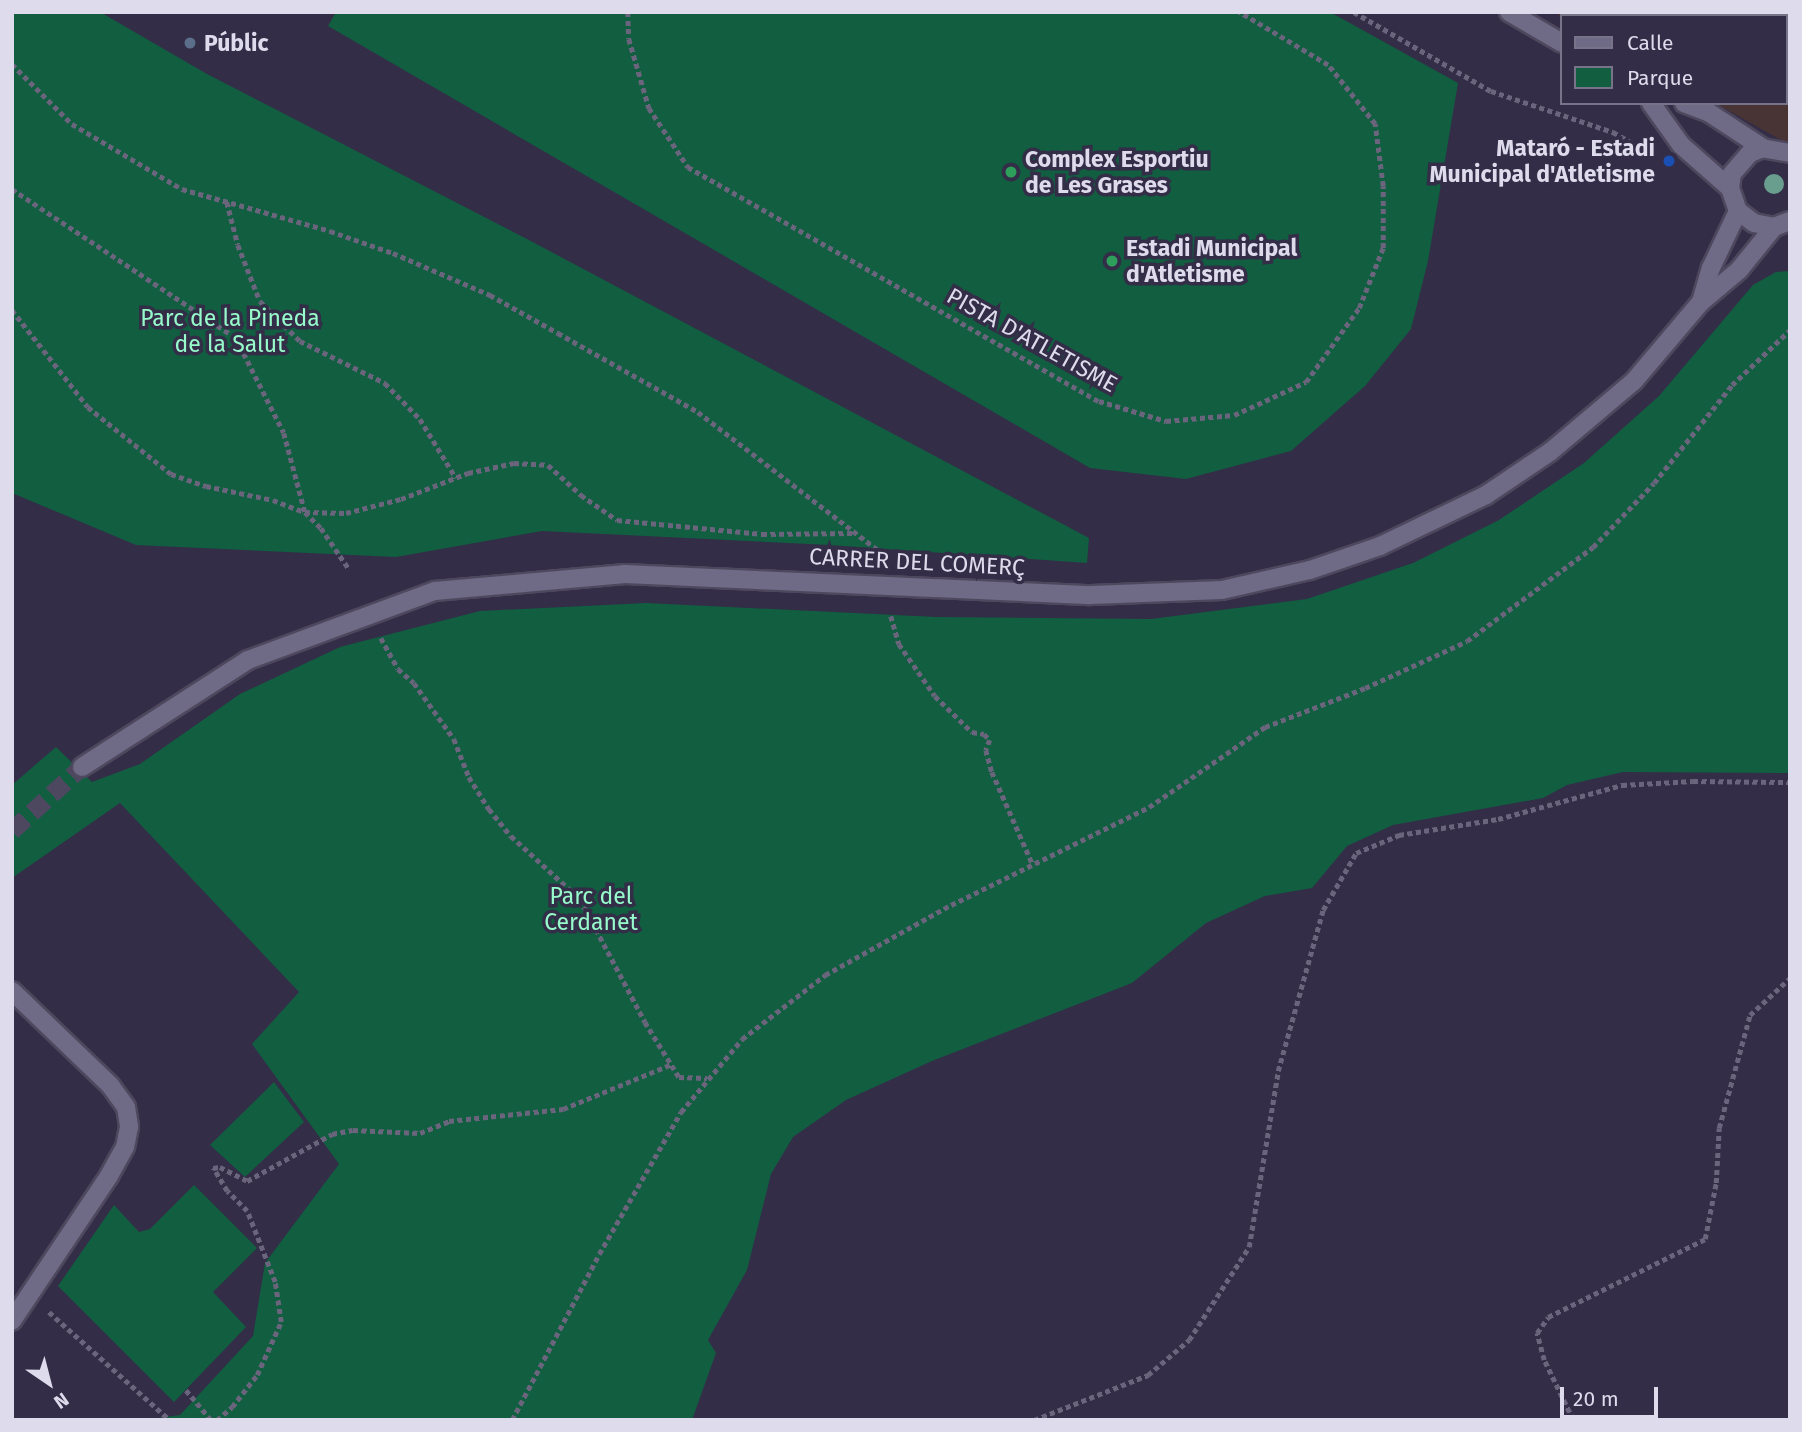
<!DOCTYPE html>
<html>
<head>
<meta charset="utf-8">
<style>
	body { margin:0 }
	#map { position:relative; width:1802px; height:1432px; overflow:hidden; background:#332d47; font-family:"Fira Sans",sans-serif }
	div>[style] { position:absolute }
	.industrial>* { inset:0; background:#483335 }
	.green>* { inset:0; background:#115e41 }
	.tertiary-tunnel>* { height:18px; margin-top:-9px; transform-origin:0; background:repeating-linear-gradient(90deg,#4d4760 0 18px,transparent 0 27px) }
	.path>* { height:4.5px; margin-top:-2.25px; transform-origin:0; background:repeating-linear-gradient(90deg,#6a657c 0 5px,transparent 0 8.5px) }
	.roads { filter:drop-shadow(2px 0 #4e485e) drop-shadow(-2px 0 #4e485e) drop-shadow(0 2px #4e485e) drop-shadow(0 -2px #4e485e) }
	.minor>* { height:18px; margin:-9px; padding:0 9px; transform-origin:9px; border-radius:9px; background:#6f6a86 }
	.tertiary>* { height:18px; margin:-9px; padding:0 9px; transform-origin:9px; border-radius:9px; background:#6f6a86 }
	.trees>* { width:20px; height:20px; margin:-10px; border-radius:50%; background:#699e8f }
	.dots>* { width:19px; height:19px; translate:-50% -50%; box-sizing:border-box; border:4px solid #332d47; border-radius:50% }
	span { translate:-50% -50%; white-space:nowrap; text-align:center; line-height:1.15; -webkit-text-stroke:7px #332d47; paint-order:stroke }
	.poi-label { font-size:23px; color:#dedbec; font-weight:700 }
	.left { translate:0 -50%; text-align:left }
	.right { translate:-100% -50%; text-align:right }
	.park-label { font-size:23px; color:#96faca }
	.street-label { font-size:23px; color:#dedbec }
	.frame { position:absolute; inset:0; border:14px solid #dedbec; pointer-events:none }
	.legend { position:absolute; left:1560px; top:14px; width:228px; height:91px; box-sizing:border-box; background:#332d47; border:2px solid #777389; margin:0; padding:9px 12px; list-style:none; font-size:21px; color:#dedbec }
	.legend li { display:flex; align-items:center; gap:14px; height:35px }
	.legend b { width:35px; border:2px solid #777389 }
	.north { position:absolute; left:14px; top:1348px; width:70px; height:70px; -webkit-text-stroke:5px #332d47; paint-order:stroke; rotate:145deg; font-size:19px; font-weight:700; line-height:28px; text-align:center; color:#dedbec }
	.north::after { content:''; display:block; margin:auto; width:24px; height:32px; background:#dedbec; clip-path:polygon(50% 0,100% 100%,50% 72%,0 100%) }
	.scale { position:absolute; left:1560px; top:1387px; width:98px; height:32px; box-sizing:border-box; border:4px solid #dedbec; border-top:0; padding-left:9px; font-size:21px; line-height:24px; white-space:nowrap; color:#dedbec; -webkit-text-stroke:5px #332d47; paint-order:stroke }
</style>
</head>
<body>
<div id="map">
	<div class="industrial">
		<div style="clip-path:polygon(1553px 12px,1790px 12px,1790px 145px,1715px 103px,1786px 103px,1786px 16px,1562px 17px)"></div>
	</div>
	<div class="green">
		<div style="clip-path:polygon(12px 12px,100px 12px,207px 74px,527px 239px,1089px 538px,1087px 563px,829px 545px,542px 531px,396px 557px,136px 545px,12px 493px)"></div>
		<div style="clip-path:polygon(336px 12px,1330px 12px,1458px 83px,1428px 261px,1411px 329px,1365px 386px,1291px 451px,1186px 479px,1090px 468px,328px 26px)"></div>
		<div style="clip-path:polygon(1790px 271px,1790px 773px,1623px 772px,1567px 785px,1543px 798px,1393px 825px,1347px 846px,1312px 888px,1265px 896px,1206px 923px,1132px 983px,932px 1061px,846px 1100px,793px 1137px,771px 1174px,747px 1270px,708px 1340px,716px 1353px,692px 1420px,143px 1420px,180px 1415px,253px 1336px,265px 1263px,339px 1164px,252px 1044px,299px 992px,120px 803px,12px 878px,12px 785px,56px 747px,92px 782px,140px 764px,240px 694px,340px 647px,480px 611px,646px 603px,936px 617px,1151px 619px,1307px 599px,1413px 563px,1499px 520px,1584px 463px,1659px 396px,1753px 285px,1776px 272px)"></div>
		<div style="clip-path:polygon(274px 1082px,304px 1122px,245px 1177px,210px 1145px)"></div>
		<div style="clip-path:polygon(194px 1185px,257px 1248px,213px 1292px,246px 1327px,174px 1402px,58px 1286px,114px 1205px,139px 1232px,150px 1229px)"></div>
	</div>
	<div class="tertiary-tunnel">
		<div style="left:12px;top:831px;width:95px;rotate:-42.4deg"></div>
	</div>
	<div class="path">
		<div style="left:628px;top:12px;width:27px;rotate:88deg"></div>
		<div style="left:629px;top:39px;width:72px;rotate:73.8deg"></div>
		<div style="left:649px;top:108px;width:71px;rotate:56.5deg"></div>
		<div style="left:688px;top:167px;width:473px;rotate:29.7deg"></div>
		<div style="left:1099px;top:401px;width:70px;rotate:16.6deg"></div>
		<div style="left:1166px;top:421px;width:68px;rotate:-5deg"></div>
		<div style="left:1234px;top:415px;width:79px;rotate:-24.6deg"></div>
		<div style="left:1306px;top:382px;width:91px;rotate:-54.4deg"></div>
		<div style="left:1359px;top:308px;width:65px;rotate:-68.2deg"></div>
		<div style="left:1383px;top:248px;width:62px;rotate:-90deg"></div>
		<div style="left:1383px;top:186px;width:63px;rotate:-97.4deg"></div>
		<div style="left:1375px;top:124px;width:75px;rotate:-128.5deg"></div>
		<div style="left:1328px;top:65px;width:104px;rotate:-149.2deg"></div>
		<div style="left:1354px;top:12px;width:158px;rotate:30deg"></div>
		<div style="left:1491px;top:91px;width:129px;rotate:18.6deg"></div>
		<div style="left:1613px;top:132px;width:48px;rotate:29.7deg"></div>
		<div style="left:12px;top:64px;width:85px;rotate:45deg"></div>
		<div style="left:72px;top:124px;width:128px;rotate:30.6deg"></div>
		<div style="left:182px;top:189px;width:154px;rotate:15.8deg"></div>
		<div style="left:330px;top:231px;width:67px;rotate:19.2deg"></div>
		<div style="left:393px;top:253px;width:106px;rotate:23.4deg"></div>
		<div style="left:490px;top:295px;width:78px;rotate:29.2deg"></div>
		<div style="left:558px;top:333px;width:161px;rotate:29.4deg"></div>
		<div style="left:698px;top:412px;width:238px;rotate:37.5deg"></div>
		<div style="left:12px;top:189px;width:269px;rotate:33.6deg"></div>
		<div style="left:236px;top:338px;width:106px;rotate:63.2deg"></div>
		<div style="left:284px;top:433px;width:82px;rotate:75.1deg"></div>
		<div style="left:305px;top:512px;width:41px;rotate:1.4deg"></div>
		<div style="left:346px;top:513px;width:57px;rotate:-14.3deg"></div>
		<div style="left:401px;top:499px;width:72px;rotate:-21.2deg"></div>
		<div style="left:468px;top:473px;width:47px;rotate:-12.3deg"></div>
		<div style="left:514px;top:463px;width:34px;rotate:3deg"></div>
		<div style="left:548px;top:465px;width:45px;rotate:42.3deg"></div>
		<div style="left:581px;top:495px;width:44px;rotate:34.8deg"></div>
		<div style="left:617px;top:520px;width:146px;rotate:5.5deg"></div>
		<div style="left:762px;top:534px;width:92px;rotate:-0.6deg"></div>
		<div style="left:227px;top:202px;width:44px;rotate:75.7deg"></div>
		<div style="left:238px;top:245px;width:60px;rotate:68.6deg"></div>
		<div style="left:260px;top:301px;width:57px;rotate:45deg"></div>
		<div style="left:300px;top:341px;width:95px;rotate:26.3deg"></div>
		<div style="left:385px;top:383px;width:50px;rotate:45.8deg"></div>
		<div style="left:420px;top:419px;width:69px;rotate:58.6deg"></div>
		<div style="left:12px;top:310px;width:123px;rotate:51.9deg"></div>
		<div style="left:88px;top:407px;width:107px;rotate:38.9deg"></div>
		<div style="left:171px;top:474px;width:37px;rotate:19deg"></div>
		<div style="left:206px;top:486px;width:68px;rotate:11.8deg"></div>
		<div style="left:273px;top:500px;width:34px;rotate:21deg"></div>
		<div style="left:305px;top:512px;width:23px;rotate:45deg"></div>
		<div style="left:321px;top:528px;width:50px;rotate:55.7deg"></div>
		<div style="left:891px;top:616px;width:29px;rotate:74deg"></div>
		<div style="left:899px;top:644px;width:63px;rotate:55.3deg"></div>
		<div style="left:935px;top:696px;width:52px;rotate:44.2deg"></div>
		<div style="left:972px;top:732px;width:12px;rotate:9deg"></div>
		<div style="left:984px;top:734px;width:8px;rotate:45deg"></div>
		<div style="left:990px;top:740px;width:11px;rotate:112deg"></div>
		<div style="left:986px;top:750px;width:23px;rotate:75deg"></div>
		<div style="left:992px;top:772px;width:102px;rotate:66.2deg"></div>
		<div style="left:381px;top:638px;width:35px;rotate:61deg"></div>
		<div style="left:398px;top:669px;width:21px;rotate:41deg"></div>
		<div style="left:414px;top:683px;width:69px;rotate:54.5deg"></div>
		<div style="left:454px;top:739px;width:41px;rotate:68.5deg"></div>
		<div style="left:469px;top:777px;width:38px;rotate:58deg"></div>
		<div style="left:489px;top:809px;width:35px;rotate:51deg"></div>
		<div style="left:511px;top:836px;width:93px;rotate:42.4deg"></div>
		<div style="left:580px;top:899px;width:139px;rotate:62.1deg"></div>
		<div style="left:645px;top:1022px;width:65px;rotate:58.3deg"></div>
		<div style="left:679px;top:1077px;width:28px;rotate:2deg"></div>
		<div style="left:49px;top:1312px;width:162px;rotate:41.8deg"></div>
		<div style="left:186px;top:1390px;width:39px;rotate:50deg"></div>
		<div style="left:217px;top:1420px;width:20px;rotate:-41deg"></div>
		<div style="left:232px;top:1407px;width:41px;rotate:-52deg"></div>
		<div style="left:257px;top:1375px;width:58px;rotate:-65.6deg"></div>
		<div style="left:281px;top:1322px;width:40px;rotate:-98.5deg"></div>
		<div style="left:275px;top:1282px;width:76px;rotate:-111.5deg"></div>
		<div style="left:247px;top:1211px;width:28px;rotate:-135deg"></div>
		<div style="left:227px;top:1191px;width:27px;rotate:-121deg"></div>
		<div style="left:213px;top:1168px;width:7px;rotate:-8deg"></div>
		<div style="left:220px;top:1167px;width:30px;rotate:27deg"></div>
		<div style="left:247px;top:1181px;width:97px;rotate:-28.9deg"></div>
		<div style="left:332px;top:1134px;width:21px;rotate:-11deg"></div>
		<div style="left:353px;top:1130px;width:67px;rotate:2.6deg"></div>
		<div style="left:420px;top:1133px;width:31px;rotate:-22deg"></div>
		<div style="left:449px;top:1121px;width:115px;rotate:-6deg"></div>
		<div style="left:563px;top:1109px;width:116px;rotate:-22.4deg"></div>
		<div style="left:512px;top:1420px;width:187px;rotate:-62.3deg"></div>
		<div style="left:599px;top:1254px;width:164px;rotate:-60deg"></div>
		<div style="left:681px;top:1112px;width:95px;rotate:-50.1deg"></div>
		<div style="left:742px;top:1039px;width:105px;rotate:-37.6deg"></div>
		<div style="left:825px;top:975px;width:144px;rotate:-29.1deg"></div>
		<div style="left:951px;top:905px;width:221px;rotate:-26.3deg"></div>
		<div style="left:1149px;top:807px;width:141px;rotate:-34.6deg"></div>
		<div style="left:1265px;top:727px;width:107px;rotate:-21.3deg"></div>
		<div style="left:1365px;top:688px;width:112px;rotate:-24.7deg"></div>
		<div style="left:1467px;top:641px;width:157px;rotate:-36.7deg"></div>
		<div style="left:1593px;top:547px;width:88px;rotate:-46.4deg"></div>
		<div style="left:1654px;top:483px;width:125px;rotate:-51.5deg"></div>
		<div style="left:1732px;top:385px;width:80px;rotate:-43.5deg"></div>
		<div style="left:1034px;top:1420px;width:123px;rotate:-21.5deg"></div>
		<div style="left:1148px;top:1375px;width:54px;rotate:-40.5deg"></div>
		<div style="left:1189px;top:1340px;width:111px;rotate:-57.2deg"></div>
		<div style="left:1249px;top:1247px;width:178px;rotate:-80.6deg"></div>
		<div style="left:1278px;top:1071px;width:167px;rotate:-74.4deg"></div>
		<div style="left:1323px;top:910px;width:66px;rotate:-59.9deg"></div>
		<div style="left:1356px;top:853px;width:47px;rotate:-22.7deg"></div>
		<div style="left:1399px;top:835px;width:100px;rotate:-9.2deg"></div>
		<div style="left:1498px;top:819px;width:129px;rotate:-15.3deg"></div>
		<div style="left:1622px;top:785px;width:71px;rotate:-3.2deg"></div>
		<div style="left:1693px;top:781px;width:97px;rotate:0.6deg"></div>
		<div style="left:1573px;top:1420px;width:67px;rotate:-115.8deg"></div>
		<div style="left:1544px;top:1360px;width:28px;rotate:-105deg"></div>
		<div style="left:1537px;top:1333px;width:19px;rotate:-55deg"></div>
		<div style="left:1548px;top:1317px;width:175px;rotate:-26.4deg"></div>
		<div style="left:1705px;top:1239px;width:57px;rotate:-78.9deg"></div>
		<div style="left:1716px;top:1183px;width:55px;rotate:-86.9deg"></div>
		<div style="left:1719px;top:1128px;width:117px;rotate:-74.7deg"></div>
		<div style="left:1750px;top:1015px;width:54px;rotate:-42.8deg"></div>
	</div>
	<div class="roads">
		<div class="minor">
			<div style="left:12px;top:991px;width:136px;rotate:43.8deg"></div>
			<div style="left:110px;top:1085px;width:27px;rotate:54deg"></div>
			<div style="left:126px;top:1107px;width:20px;rotate:81deg"></div>
			<div style="left:129px;top:1127px;width:20px;rotate:101deg"></div>
			<div style="left:125px;top:1147px;width:33px;rotate:119deg"></div>
			<div style="left:109px;top:1176px;width:174px;rotate:123.8deg"></div>
		</div>
		<div class="tertiary">
			<div style="left:1509px;top:12px;width:61px;rotate:30.3deg"></div>
			<div style="left:1651px;top:103px;width:52px;rotate:54.5deg"></div>
			<div style="left:1681px;top:145px;width:65px;rotate:41.3deg"></div>
			<div style="left:1684px;top:103px;width:26px;rotate:21deg"></div>
			<div style="left:1708px;top:112px;width:66px;rotate:33.2deg"></div>
			<div style="left:1790px;top:153px;width:27px;rotate:-170deg"></div>
			<div style="left:1763px;top:148px;width:14px;rotate:159deg"></div>
			<div style="left:1750px;top:153px;width:28px;rotate:131deg"></div>
			<div style="left:1732px;top:174px;width:14px;rotate:98deg"></div>
			<div style="left:1730px;top:188px;width:24px;rotate:71deg"></div>
			<div style="left:1738px;top:211px;width:20px;rotate:37deg"></div>
			<div style="left:1754px;top:223px;width:20px;rotate:11deg"></div>
			<div style="left:1774px;top:227px;width:17px;rotate:-21deg"></div>
			<div style="left:1701px;top:302px;width:35px;rotate:-74deg"></div>
			<div style="left:1711px;top:268px;width:63px;rotate:-64.7deg"></div>
			<div style="left:82px;top:767px;width:197px;rotate:-32.8deg"></div>
			<div style="left:248px;top:660px;width:199px;rotate:-20.3deg"></div>
			<div style="left:435px;top:591px;width:191px;rotate:-5.1deg"></div>
			<div style="left:625px;top:574px;width:466px;rotate:2.6deg"></div>
			<div style="left:1091px;top:595px;width:131px;rotate:-2.2deg"></div>
			<div style="left:1222px;top:590px;width:90px;rotate:-12.8deg"></div>
			<div style="left:1310px;top:570px;width:74px;rotate:-18.9deg"></div>
			<div style="left:1380px;top:546px;width:118px;rotate:-25.7deg"></div>
			<div style="left:1486px;top:495px;width:77px;rotate:-33.9deg"></div>
			<div style="left:1550px;top:452px;width:110px;rotate:-40.2deg"></div>
			<div style="left:1634px;top:381px;width:104px;rotate:-49.7deg"></div>
			<div style="left:1701px;top:302px;width:50px;rotate:-40.1deg"></div>
			<div style="left:1739px;top:270px;width:55px;rotate:-50.9deg"></div>
		</div>
	</div>
	<div class="trees">
		<div style="left:1774px;top:184px"></div>
	</div>
	<div class="dots">
		<div style="left:190px;top:43px;background:#5c6f8a"></div>
		<div style="left:1669px;top:161px;background:#1a4fb4"></div>
		<div style="left:1011px;top:172px;background:#2e9e5b"></div>
		<div style="left:1112px;top:261px;background:#2e9e5b"></div>
	</div>
	<div class="poi-label">
		<span class="left" style="left:204px;top:43px">Públic</span>
		<span class="right" style="left:1655px;top:161px">Mataró - Estadi<br>Municipal d'Atletisme</span>
		<span class="left" style="left:1025px;top:172px">Complex Esportiu<br>de Les Grases</span>
		<span class="left" style="left:1126px;top:261px">Estadi Municipal<br>d'Atletisme</span>
	</div>
	<div class="park-label">
		<span style="left:230px;top:331px">Parc de la Pineda<br>de la Salut</span>
		<span style="left:591px;top:909px">Parc del<br>Cerdanet</span>
	</div>
	<div class="street-label">
		<span style="left:1032px;top:340px;rotate:29deg">PISTA D'ATLETISME</span>
		<span style="left:917px;top:562px;rotate:3deg">CARRER DEL COMERÇ</span>
	</div>
	<div class="frame"></div>
	<ul class="legend">
	<li><b style="height:9px;background:#6f6a86"></b>Calle</li>
	<li><b style="height:19px;background:#115e41"></b>Parque</li>
	</ul>
	<div class="north">N</div>
	<div class="scale">20 m</div>
</div>
</body>
</html>
